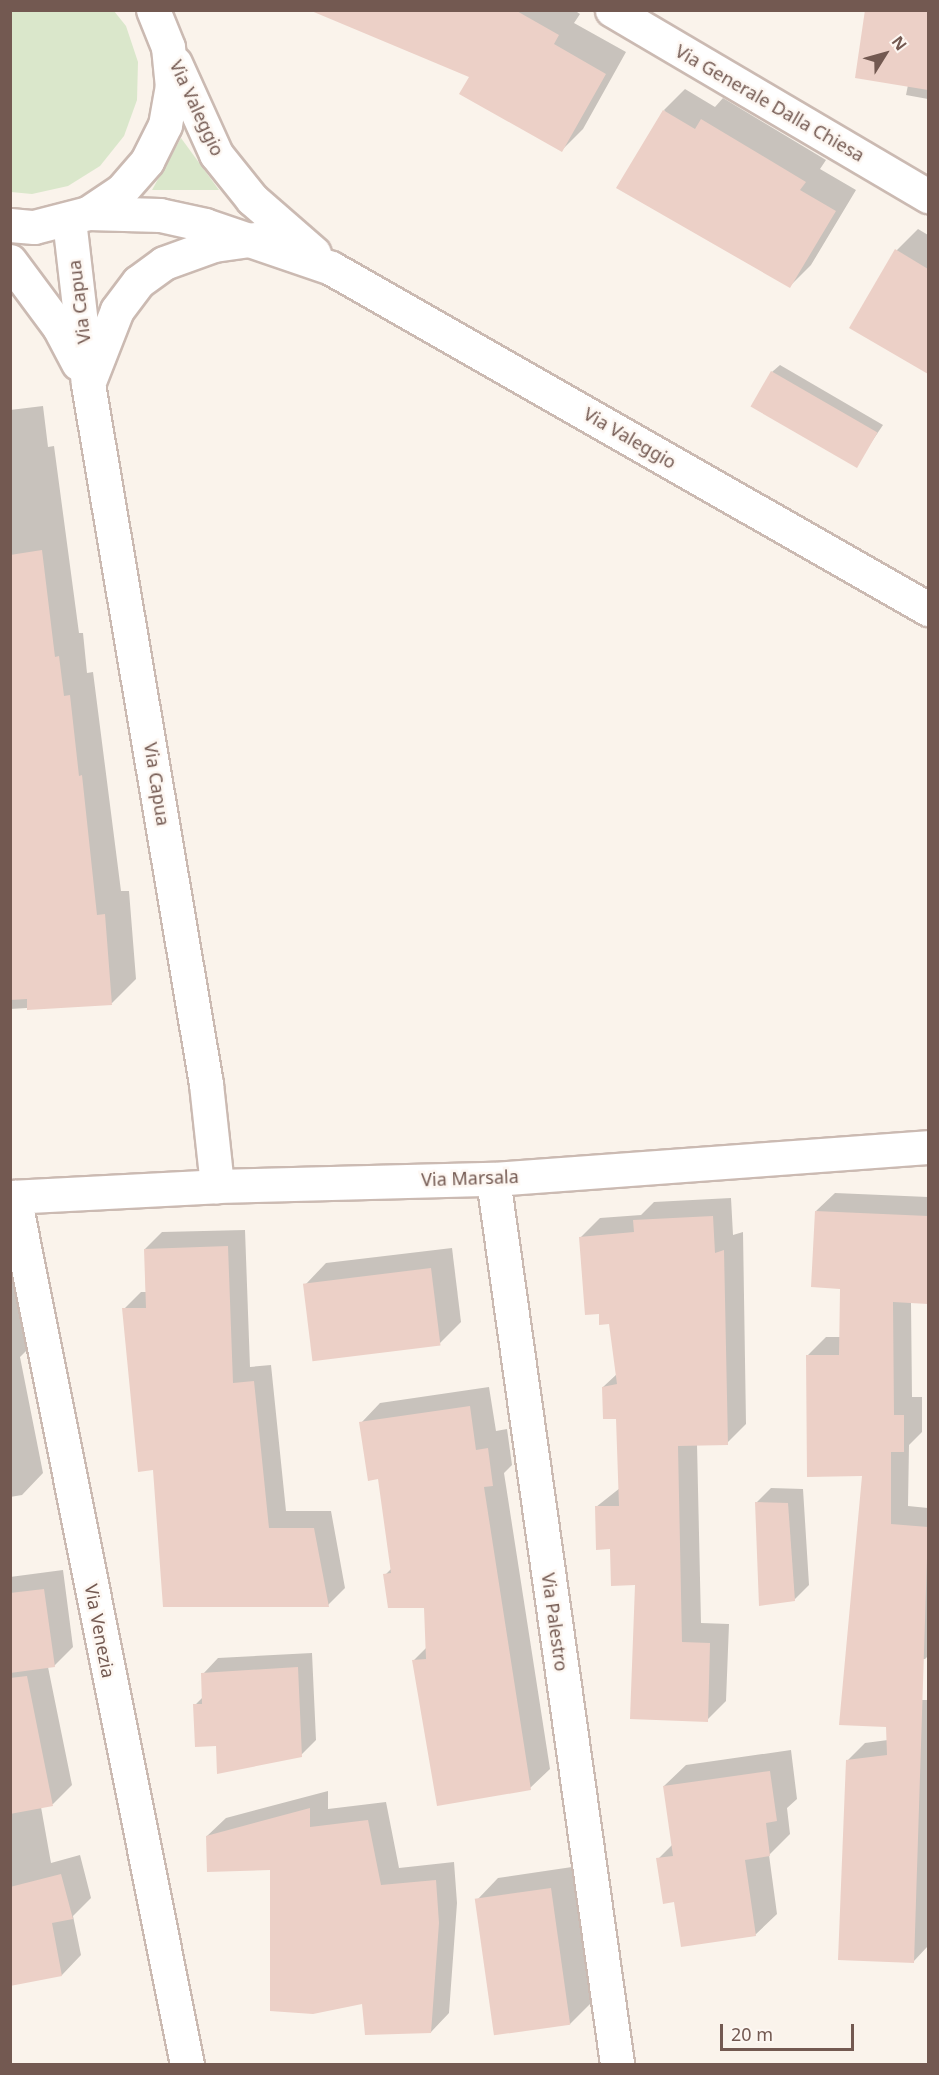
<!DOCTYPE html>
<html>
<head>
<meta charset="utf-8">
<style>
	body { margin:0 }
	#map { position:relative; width:939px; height:2075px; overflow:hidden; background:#faf3eb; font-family:"Noto Sans",sans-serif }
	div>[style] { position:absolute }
	.green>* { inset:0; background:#dae7cb }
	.shadow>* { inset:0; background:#0003 }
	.building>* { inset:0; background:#ecd0c7; transform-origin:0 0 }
	.roads { filter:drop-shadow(2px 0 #cbbab2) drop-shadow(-2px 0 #cbbab2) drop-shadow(0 2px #cbbab2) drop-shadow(0 -2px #cbbab2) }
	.street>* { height:33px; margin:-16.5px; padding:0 16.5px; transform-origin:16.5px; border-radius:16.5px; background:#fff }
	.secondary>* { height:33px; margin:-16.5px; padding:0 16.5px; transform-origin:16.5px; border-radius:16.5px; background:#fff }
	span { translate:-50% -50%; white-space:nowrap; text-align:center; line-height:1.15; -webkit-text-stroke:5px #fdf7f2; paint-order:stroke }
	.street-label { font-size:18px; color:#735951 }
	.frame { position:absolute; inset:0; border:12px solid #735951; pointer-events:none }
	.north { position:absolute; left:855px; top:24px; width:60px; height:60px; -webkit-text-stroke:4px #fdf7f2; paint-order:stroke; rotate:53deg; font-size:16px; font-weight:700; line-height:24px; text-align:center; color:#735951 }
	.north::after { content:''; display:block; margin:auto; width:21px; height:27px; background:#735951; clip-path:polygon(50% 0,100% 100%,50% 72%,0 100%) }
	.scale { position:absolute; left:720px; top:2024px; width:134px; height:27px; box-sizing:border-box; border:3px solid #735951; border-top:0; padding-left:8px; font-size:18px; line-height:21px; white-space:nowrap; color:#735951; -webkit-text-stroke:4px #fdf7f2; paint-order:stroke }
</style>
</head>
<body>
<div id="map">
	<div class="green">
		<div style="clip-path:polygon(11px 10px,114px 11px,126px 26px,138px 62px,137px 100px,124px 136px,100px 166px,68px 186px,32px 194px,11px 192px)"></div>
		<div style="clip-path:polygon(181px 138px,219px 190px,152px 190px)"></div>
	</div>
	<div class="shadow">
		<div style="clip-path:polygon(337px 10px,574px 10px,580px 14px,574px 23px,626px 52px,583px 129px,562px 150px,471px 76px)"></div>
		<div style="clip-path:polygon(866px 10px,928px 10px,928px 99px,906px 95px,908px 85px)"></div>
		<div style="clip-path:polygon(685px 89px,715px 107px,723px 98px,826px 160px,820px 169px,856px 190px,811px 265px,790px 286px,664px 110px)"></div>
		<div style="clip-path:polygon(918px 229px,928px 235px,928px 372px,851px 328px,897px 250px)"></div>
		<div style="clip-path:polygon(780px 365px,883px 425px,856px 465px,772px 372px)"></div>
		<div style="clip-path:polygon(43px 406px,48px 447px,54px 446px,79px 633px,83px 633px,87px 673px,93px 672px,121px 891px,129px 891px,136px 979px,112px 1003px,10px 1009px,10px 410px)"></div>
		<div style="clip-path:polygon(835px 1193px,928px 1197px,928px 1303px,911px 1302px,912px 1397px,922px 1397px,922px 1432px,909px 1445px,908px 1506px,928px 1508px,928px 1656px,925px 1659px,847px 1661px,863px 1475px,808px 1355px,826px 1337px,841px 1337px,842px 1287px,816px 1211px)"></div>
		<div style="clip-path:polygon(731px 1198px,733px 1235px,743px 1232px,746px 1424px,727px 1443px,697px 1444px,701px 1623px,729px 1624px,726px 1701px,707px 1720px,636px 1584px,612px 1548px,596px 1507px,620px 1488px,617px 1417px,603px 1387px,617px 1374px,610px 1323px,600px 1312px,581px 1237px,600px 1218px,641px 1215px,654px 1202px)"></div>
		<div style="clip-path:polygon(245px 1230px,250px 1367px,271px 1365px,286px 1511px,331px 1511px,345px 1588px,328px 1605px,154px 1469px,124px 1309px,141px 1292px,146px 1292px,145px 1249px,162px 1232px)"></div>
		<div style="clip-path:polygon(452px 1248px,461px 1322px,440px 1343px,305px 1285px,326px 1263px)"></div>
		<div style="clip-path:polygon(16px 1264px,32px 1345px,20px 1357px,43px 1473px,22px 1495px,10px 1497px,10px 1265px)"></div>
		<div style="clip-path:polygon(489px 1387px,496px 1431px,507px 1429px,512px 1465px,504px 1473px,550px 1769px,530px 1788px,414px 1660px,427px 1647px,426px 1606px,385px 1575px,392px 1568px,380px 1478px,361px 1423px,380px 1403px)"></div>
		<div style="clip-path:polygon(771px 1488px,803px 1489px,809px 1585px,794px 1600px,756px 1503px)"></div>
		<div style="clip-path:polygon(63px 1570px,73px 1647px,54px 1666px,48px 1667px,72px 1785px,53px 1804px,41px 1807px,51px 1863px,80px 1855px,91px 1898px,73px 1916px,81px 1955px,62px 1975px,10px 1985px,10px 1577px)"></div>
		<div style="clip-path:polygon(312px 1653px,316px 1740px,301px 1755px,218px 1745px,195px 1705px,204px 1696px,203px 1674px,218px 1658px)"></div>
		<div style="clip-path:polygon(905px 1700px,928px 1700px,928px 1946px,913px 1962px,847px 1761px,865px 1743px,888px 1740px)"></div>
		<div style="clip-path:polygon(791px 1750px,797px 1799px,787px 1808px,790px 1834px,769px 1855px,777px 1914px,755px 1935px,675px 1901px,658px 1859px,673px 1844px,664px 1786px,686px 1765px)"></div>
		<div style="clip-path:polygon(328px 1791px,328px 1809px,386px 1802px,399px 1868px,454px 1862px,457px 1903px,449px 2013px,431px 2032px,363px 2002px,271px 1868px,207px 1836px,226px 1818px)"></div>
		<div style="clip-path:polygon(572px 1867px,592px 2002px,570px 2024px,477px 1900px,498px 1878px)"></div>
	</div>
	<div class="building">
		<div style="clip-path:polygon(309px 10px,515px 10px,559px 35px,554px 44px,606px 74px,562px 152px,459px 94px,469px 77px)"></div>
		<div style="clip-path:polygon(865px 10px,928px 10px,928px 90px,855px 78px)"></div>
		<div style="clip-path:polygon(663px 110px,695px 129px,701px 119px,806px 182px,800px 190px,836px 211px,790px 288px,616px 188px)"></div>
		<div style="clip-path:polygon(895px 249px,928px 269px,928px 374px,849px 328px)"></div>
		<div style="left:771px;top:371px;width:123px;height:41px;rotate:30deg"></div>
		<div style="clip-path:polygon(42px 550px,55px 657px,59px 656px,64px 696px,70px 695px,79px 776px,82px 775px,97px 915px,105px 914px,112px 1005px,27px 1010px,27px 999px,10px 1000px,10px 555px)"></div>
		<div style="clip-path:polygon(815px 1211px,928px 1216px,928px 1304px,893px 1302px,894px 1415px,904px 1415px,904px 1452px,891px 1452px,891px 1524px,928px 1527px,914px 1963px,838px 1960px,846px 1760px,887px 1755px,886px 1727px,839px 1725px,862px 1476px,807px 1477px,806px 1355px,839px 1355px,840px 1289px,811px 1287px)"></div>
		<div style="clip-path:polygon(713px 1216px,715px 1253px,724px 1250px,728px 1445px,678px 1446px,682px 1642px,710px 1643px,708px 1722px,630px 1719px,635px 1585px,611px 1586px,610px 1549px,596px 1550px,595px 1506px,619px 1506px,616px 1419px,603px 1419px,602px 1387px,617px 1384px,609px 1324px,599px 1325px,599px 1314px,585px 1315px,579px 1237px,634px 1232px,633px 1220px)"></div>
		<div style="clip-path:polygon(228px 1246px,233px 1383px,254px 1381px,269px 1528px,314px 1528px,329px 1607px,163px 1607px,153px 1470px,138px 1472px,122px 1308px,146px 1308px,144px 1249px)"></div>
		<div style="left:431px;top:1268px;width:78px;height:129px;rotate:83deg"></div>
		<div style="clip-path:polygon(470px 1406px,476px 1450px,488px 1448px,493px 1486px,484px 1487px,531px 1790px,437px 1806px,412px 1660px,426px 1659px,424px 1608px,388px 1608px,383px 1574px,391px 1573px,378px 1479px,368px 1481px,359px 1422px)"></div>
		<div style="clip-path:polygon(755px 1502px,788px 1503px,795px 1601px,759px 1606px)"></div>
		<div style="clip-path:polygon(44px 1589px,55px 1667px,10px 1673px,10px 1593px)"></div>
		<div style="clip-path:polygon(298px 1667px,302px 1757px,217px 1774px,216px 1746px,195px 1747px,193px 1704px,202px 1704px,201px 1673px)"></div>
		<div style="clip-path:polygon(27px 1676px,53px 1806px,10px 1814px,10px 1678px)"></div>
		<div style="clip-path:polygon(770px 1771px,777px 1821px,766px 1823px,770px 1856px,745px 1860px,756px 1936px,681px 1947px,674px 1902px,663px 1904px,656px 1858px,673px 1856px,663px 1786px)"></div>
		<div style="clip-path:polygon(310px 1808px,310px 1827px,368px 1820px,381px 1885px,436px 1880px,439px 1923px,431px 2033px,365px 2035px,362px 2004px,313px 2014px,270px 2011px,270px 1870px,207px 1872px,206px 1836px)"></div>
		<div style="clip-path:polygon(61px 1874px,73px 1919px,52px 1923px,62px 1976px,10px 1986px,10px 1887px)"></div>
		<div style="left:551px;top:1888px;width:138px;height:77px;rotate:82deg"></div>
	</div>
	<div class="roads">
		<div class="street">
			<div style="left:612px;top:10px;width:367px;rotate:30.5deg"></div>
			<div style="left:69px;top:220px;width:165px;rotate:83.4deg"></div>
			<div style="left:88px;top:384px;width:710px;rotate:80.43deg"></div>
			<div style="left:206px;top:1084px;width:103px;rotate:83.8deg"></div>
			<div style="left:10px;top:261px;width:82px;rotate:53.4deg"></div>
			<div style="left:59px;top:327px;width:41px;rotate:62.2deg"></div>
			<div style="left:90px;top:379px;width:74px;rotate:-68.6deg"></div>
			<div style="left:117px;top:310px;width:35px;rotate:-53deg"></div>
			<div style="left:138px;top:282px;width:32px;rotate:-36deg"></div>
			<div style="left:164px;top:263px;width:53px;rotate:-19.8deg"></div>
			<div style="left:214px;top:245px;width:41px;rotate:-8.3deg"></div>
			<div style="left:493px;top:1179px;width:894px;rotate:82.02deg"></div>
			<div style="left:10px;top:1197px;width:207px;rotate:-3deg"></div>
			<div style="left:217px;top:1186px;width:276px;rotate:-1.5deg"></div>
			<div style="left:493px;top:1179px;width:436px;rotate:-4.2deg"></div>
			<div style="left:14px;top:1197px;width:884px;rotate:78.72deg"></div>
		</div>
		<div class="secondary">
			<div style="left:175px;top:63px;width:100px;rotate:65.7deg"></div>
			<div style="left:216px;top:154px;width:58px;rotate:51.3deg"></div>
			<div style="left:252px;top:199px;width:82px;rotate:41.1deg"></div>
			<div style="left:88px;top:213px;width:72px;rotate:1.6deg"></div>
			<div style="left:160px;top:215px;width:46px;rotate:12.5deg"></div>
			<div style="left:205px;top:225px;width:133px;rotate:18.8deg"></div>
			<div style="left:331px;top:268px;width:688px;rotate:29.73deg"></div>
			<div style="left:10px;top:225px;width:24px;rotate:5deg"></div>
			<div style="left:34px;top:227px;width:56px;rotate:-14.5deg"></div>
			<div style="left:88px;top:213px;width:40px;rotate:-34deg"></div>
			<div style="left:121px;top:191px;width:40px;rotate:-49deg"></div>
			<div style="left:147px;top:161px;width:40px;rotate:-63.4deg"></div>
			<div style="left:165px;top:125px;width:39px;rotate:-80deg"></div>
			<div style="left:172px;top:87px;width:40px;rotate:-95.7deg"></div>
			<div style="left:168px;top:47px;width:40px;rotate:-112deg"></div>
		</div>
	</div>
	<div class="street-label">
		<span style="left:770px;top:103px;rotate:30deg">Via Generale Dalla Chiesa</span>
		<span style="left:197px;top:108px;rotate:65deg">Via Valeggio</span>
		<span style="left:79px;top:302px;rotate:-97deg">Via Capua</span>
		<span style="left:630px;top:438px;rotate:30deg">Via Valeggio</span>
		<span style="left:157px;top:784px;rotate:81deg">Via Capua</span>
		<span style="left:470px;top:1178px;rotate:-2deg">Via Marsala</span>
		<span style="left:555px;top:1622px;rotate:82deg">Via Palestro</span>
		<span style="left:100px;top:1631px;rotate:79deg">Via Venezia</span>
	</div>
	<div class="frame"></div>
	<div class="north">N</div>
	<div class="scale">20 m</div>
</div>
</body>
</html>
